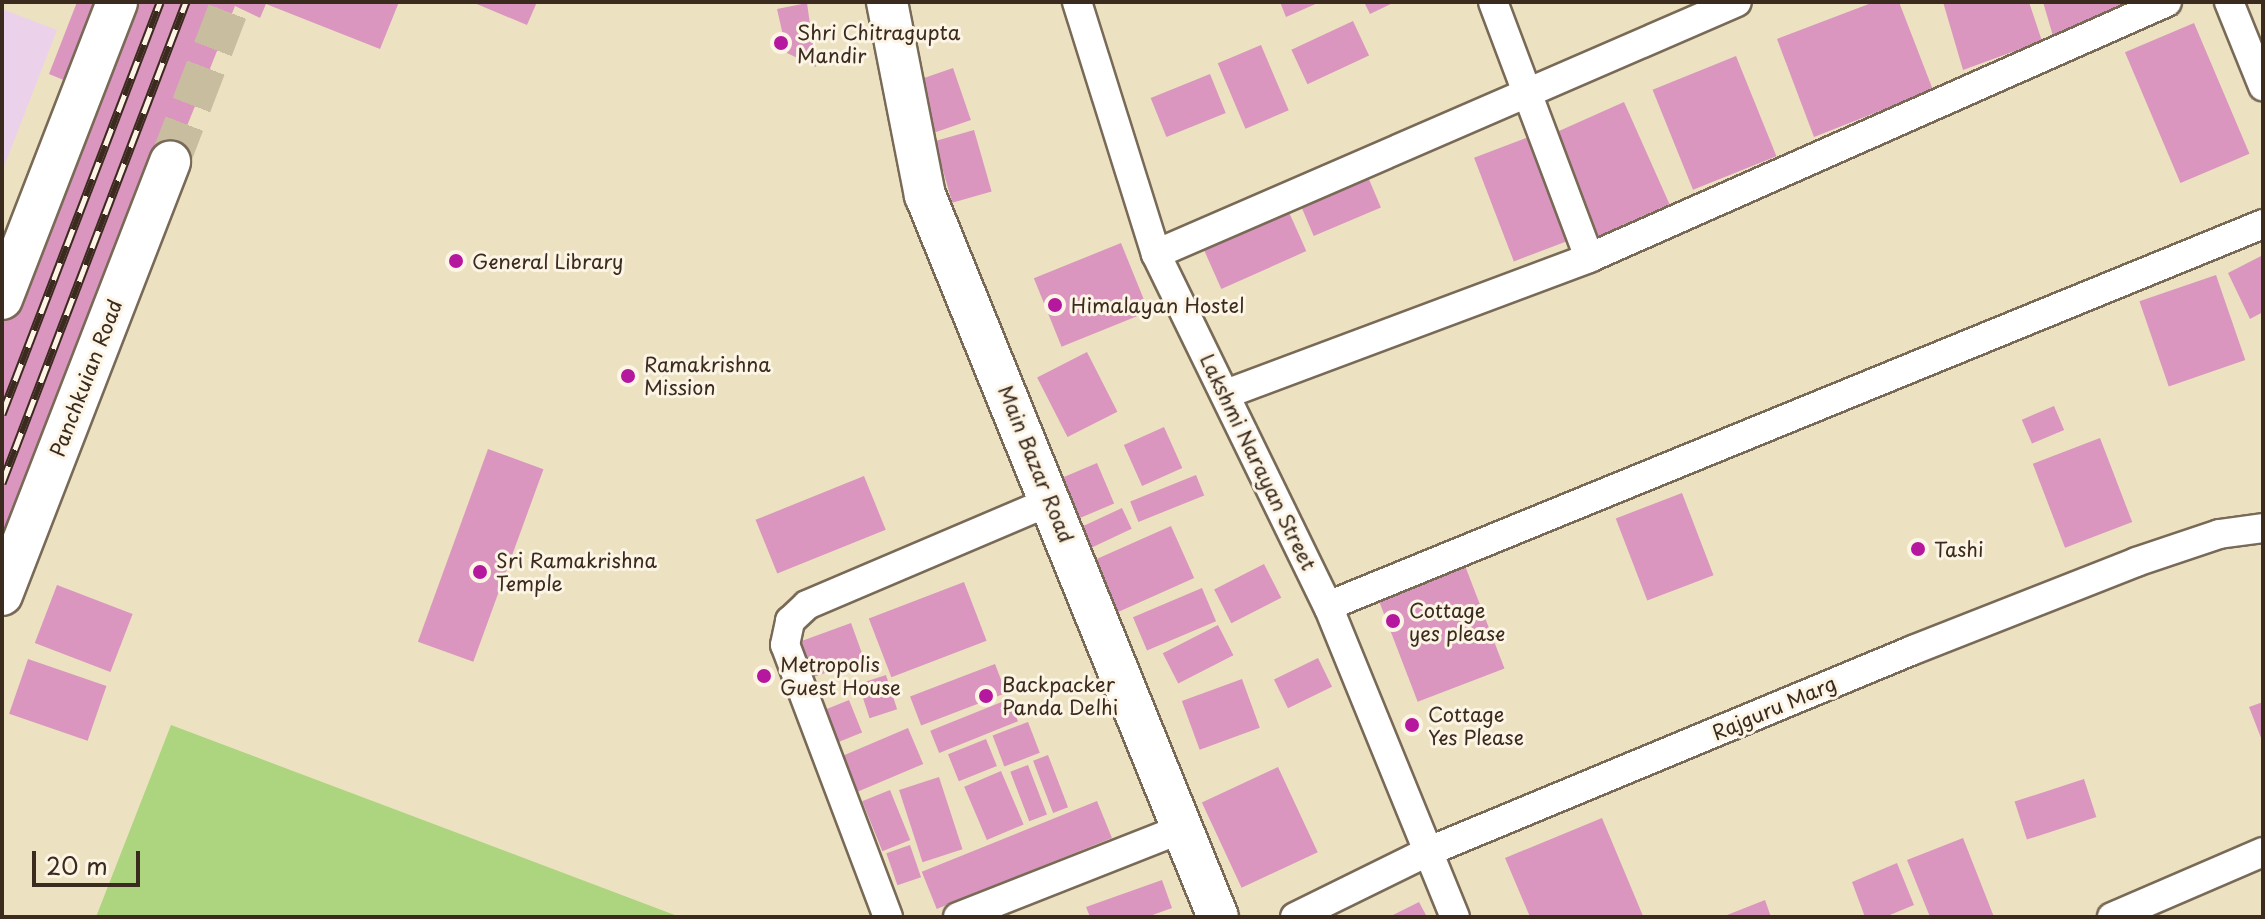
<!DOCTYPE html>
<html>
<head>
<meta charset="utf-8">
<style>
	body { margin:0 }
	#map { position:relative; width:2265px; height:919px; overflow:hidden; background:#ece2c1; font-family:"Playpen Sans",sans-serif }
	div>[style] { position:absolute }
	.built>* { inset:0; background:#ecd1ea }
	.green>* { inset:0; background:#add47e }
	.building>* { inset:0; background:#da96bf; transform-origin:0 0 }
	.secondary-tunnel>* { height:40px; margin-top:-20px; transform-origin:0; background:repeating-linear-gradient(90deg,#c9bda0 0 40px,transparent 0 60px) }
	.roads { filter:drop-shadow(2px 0 #796a57) drop-shadow(-2px 0 #796a57) drop-shadow(0 2px #796a57) drop-shadow(0 -2px #796a57) }
	.street>* { height:28px; margin:-14px; padding:0 14px; transform-origin:14px; border-radius:14px; background:#fff }
	.secondary>* { height:40px; margin:-20px; padding:0 20px; transform-origin:20px; border-radius:20px; background:#fff }
	.rail>* { height:9px; margin-top:-4.5px; transform-origin:0; background:repeating-linear-gradient(90deg,#fcf5e5 0 18px,#3b2a1e 0 36px); box-sizing:border-box; border-block:2px solid #3b2a1e }
	.dots>* { width:22px; height:22px; translate:-50% -50%; box-sizing:border-box; border:4px solid #fcf5e5; border-radius:50% }
	span { translate:-50% -50%; white-space:nowrap; text-align:center; line-height:1.15; -webkit-text-stroke:6px #fcf5e5; paint-order:stroke }
	.poi-label { font-size:20px; color:#3b2a1e }
	.left { translate:0 -50%; text-align:left }
	.street-label { font-size:20px; color:#3b2a1e }
	.frame { position:absolute; inset:0; border:4px solid #3b2a1e; pointer-events:none }
	.scale { position:absolute; left:32px; top:851px; width:108px; height:36px; box-sizing:border-box; border:4px solid #3b2a1e; border-top:0; padding-left:10px; font-size:24px; line-height:28px; white-space:nowrap; color:#3b2a1e; -webkit-text-stroke:6px #fcf5e5; paint-order:stroke }
</style>
</head>
<body>
<div id="map">
	<div class="built">
		<div style="clip-path:polygon(2px 9px,57px 30px,2px 172px)"></div>
	</div>
	<div class="green">
		<div style="clip-path:polygon(171px 725px,680px 917px,96px 917px)"></div>
	</div>
	<div class="building">
		<div style="clip-path:polygon(77px 2px,399px 2px,380px 49px,266px 4px,260px 18px,235px 6px,185px 131px,167px 126px,2px 542px,2px 281px,78px 86px,49px 74px)"></div>
		<div style="clip-path:polygon(472px 2px,537px 2px,527px 25px)"></div>
		<div style="clip-path:polygon(1280px 2px,1320px 2px,1286px 17px)"></div>
		<div style="clip-path:polygon(1364px 2px,1395px 2px,1370px 14px)"></div>
		<div style="clip-path:polygon(1874px 2px,1899px 2px,1933px 90px,1814px 137px,1777px 39px)"></div>
		<div style="clip-path:polygon(1943px 2px,2029px 2px,2042px 41px,1963px 70px)"></div>
		<div style="clip-path:polygon(2043px 2px,2126px 2px,2053px 36px)"></div>
		<div style="clip-path:polygon(807px 3px,816px 67px,787px 53px,777px 9px)"></div>
		<div style="left:1353px;top:21px;width:38px;height:68px;rotate:65deg"></div>
		<div style="left:2194px;top:23px;width:142px;height:75px;rotate:67deg"></div>
		<div style="left:1261px;top:45px;width:71px;height:47px;rotate:67deg"></div>
		<div style="left:1736px;top:56px;width:108px;height:90px;rotate:68deg"></div>
		<div style="left:953px;top:68px;width:55px;height:39px;rotate:71deg"></div>
		<div style="left:1210px;top:74px;width:42px;height:64px;rotate:68deg"></div>
		<div style="left:1624px;top:102px;width:112px;height:81px;rotate:66deg"></div>
		<div style="left:974px;top:130px;width:64px;height:41px;rotate:74deg"></div>
		<div style="left:1531px;top:136px;width:111px;height:61px;rotate:69deg"></div>
		<div style="left:1368px;top:177px;width:33px;height:73px;rotate:67deg"></div>
		<div style="left:1288px;top:210px;width:45px;height:93px;rotate:66deg"></div>
		<div style="left:1121px;top:243px;width:74px;height:94px;rotate:68deg"></div>
		<div style="clip-path:polygon(2263px 255px,2263px 312px,2250px 319px,2228px 273px)"></div>
		<div style="left:2216px;top:275px;width:90px;height:81px;rotate:71deg"></div>
		<div style="left:1087px;top:352px;width:67px;height:56px;rotate:63deg"></div>
		<div style="left:2054px;top:406px;width:26px;height:35px;rotate:67deg"></div>
		<div style="left:1164px;top:427px;width:45px;height:44px;rotate:66deg"></div>
		<div style="left:2100px;top:438px;width:90px;height:72px;rotate:69deg"></div>
		<div style="left:488px;top:449px;width:59px;height:205px;rotate:20deg"></div>
		<div style="left:1097px;top:463px;width:44px;height:50px;rotate:67deg"></div>
		<div style="left:1196px;top:475px;width:22px;height:71px;rotate:68deg"></div>
		<div style="left:864px;top:476px;width:58px;height:117px;rotate:68deg"></div>
		<div style="left:1682px;top:493px;width:88px;height:71px;rotate:69deg"></div>
		<div style="left:1122px;top:508px;width:23px;height:48px;rotate:65deg"></div>
		<div style="left:1171px;top:526px;width:57px;height:90px;rotate:66deg"></div>
		<div style="left:1464px;top:563px;width:113px;height:93px;rotate:69deg"></div>
		<div style="left:1264px;top:564px;width:38px;height:56px;rotate:63deg"></div>
		<div style="left:964px;top:582px;width:63px;height:102px;rotate:69deg"></div>
		<div style="left:57px;top:585px;width:81px;height:62px;rotate:21deg"></div>
		<div style="left:1202px;top:588px;width:36px;height:75px;rotate:67deg"></div>
		<div style="left:851px;top:623px;width:38px;height:65px;rotate:70deg"></div>
		<div style="left:1218px;top:625px;width:34px;height:62px;rotate:63deg"></div>
		<div style="left:1318px;top:658px;width:32px;height:49px;rotate:64deg"></div>
		<div style="left:28px;top:659px;width:83px;height:58px;rotate:19deg"></div>
		<div style="left:995px;top:664px;width:31px;height:91px;rotate:69deg"></div>
		<div style="left:886px;top:675px;width:36px;height:29px;rotate:72deg"></div>
		<div style="left:1242px;top:679px;width:52px;height:64px;rotate:70deg"></div>
		<div style="left:1009px;top:699px;width:24px;height:85px;rotate:68deg"></div>
		<div style="left:849px;top:700px;width:35px;height:30px;rotate:68deg"></div>
		<div style="clip-path:polygon(2263px 702px,2263px 743px,2249px 707px)"></div>
		<div style="left:1028px;top:722px;width:33px;height:38px;rotate:69deg"></div>
		<div style="left:908px;top:728px;width:39px;height:74px;rotate:67deg"></div>
		<div style="left:986px;top:739px;width:29px;height:41px;rotate:68deg"></div>
		<div style="left:1048px;top:755px;width:56px;height:16px;rotate:69deg"></div>
		<div style="left:1028px;top:765px;width:53px;height:19px;rotate:69deg"></div>
		<div style="left:1278px;top:767px;width:94px;height:84px;rotate:65deg"></div>
		<div style="left:1001px;top:771px;width:58px;height:40px;rotate:67deg"></div>
		<div style="left:939px;top:777px;width:76px;height:42px;rotate:72deg"></div>
		<div style="left:2084px;top:779px;width:40px;height:73px;rotate:72deg"></div>
		<div style="left:890px;top:790px;width:54px;height:30px;rotate:68deg"></div>
		<div style="left:1097px;top:801px;width:40px;height:189px;rotate:68deg"></div>
		<div style="clip-path:polygon(1602px 818px,1643px 916px,1530px 917px,1505px 858px)"></div>
		<div style="clip-path:polygon(1963px 838px,1994px 917px,1930px 917px,1907px 860px)"></div>
		<div style="left:910px;top:845px;width:34px;height:25px;rotate:71deg"></div>
		<div style="clip-path:polygon(1897px 863px,1914px 905px,1885px 917px,1865px 917px,1852px 882px)"></div>
		<div style="clip-path:polygon(1162px 880px,1172px 908px,1147px 917px,1090px 917px,1086px 907px)"></div>
		<div style="clip-path:polygon(1765px 900px,1771px 917px,1722px 917px)"></div>
		<div style="clip-path:polygon(1419px 902px,1427px 917px,1389px 917px)"></div>
	</div>
	<div class="secondary-tunnel">
		<div style="left:170px;top:161px;width:170px;rotate:-69deg"></div>
	</div>
	<div class="roads">
		<div class="street">
			<div style="left:1077px;top:2px;width:264px;rotate:72.6deg"></div>
			<div style="left:1156px;top:254px;width:392px;rotate:64deg"></div>
			<div style="left:1328px;top:606px;width:336px;rotate:67.8deg"></div>
			<div style="left:1493px;top:2px;width:273px;rotate:69.4deg"></div>
			<div style="left:2229px;top:2px;width:91px;rotate:68deg"></div>
			<div style="left:1156px;top:254px;width:633px;rotate:-23.45deg"></div>
			<div style="left:1226px;top:394px;width:388px;rotate:-20.5deg"></div>
			<div style="left:1589px;top:258px;width:632px;rotate:-23.89deg"></div>
			<div style="left:1328px;top:606px;width:1010px;rotate:-22.22deg"></div>
			<div style="left:888px;top:917px;width:291px;rotate:-110.7deg"></div>
			<div style="left:785px;top:645px;width:25px;rotate:-78deg"></div>
			<div style="left:790px;top:621px;width:23px;rotate:-43deg"></div>
			<div style="left:807px;top:605px;width:265px;rotate:-23.1deg"></div>
			<div style="left:958px;top:917px;width:243px;rotate:-21.5deg"></div>
			<div style="left:1295px;top:917px;width:147px;rotate:-26.2deg"></div>
			<div style="left:1427px;top:852px;width:526px;rotate:-22.57deg"></div>
			<div style="left:1913px;top:650px;width:240px;rotate:-21.5deg"></div>
			<div style="left:2136px;top:562px;width:88px;rotate:-18.6deg"></div>
			<div style="left:2219px;top:534px;width:44px;rotate:-7.8deg"></div>
			<div style="left:2112px;top:917px;width:164px;rotate:-23.3deg"></div>
		</div>
		<div class="secondary">
			<div style="left:887px;top:2px;width:197px;rotate:78.9deg"></div>
			<div style="left:925px;top:195px;width:779px;rotate:67.91deg"></div>
			<div style="left:2px;top:299px;width:318px;rotate:-68.8deg"></div>
			<div style="left:2px;top:595px;width:465px;rotate:-68.8deg"></div>
		</div>
	</div>
	<div class="rail">
		<div style="left:2px;top:414px;width:441px;rotate:-69deg"></div>
		<div style="left:2px;top:483px;width:515px;rotate:-69.07deg"></div>
	</div>
	<div class="dots">
		<div style="left:781px;top:43px;background:#b5179e"></div>
		<div style="left:456px;top:261px;background:#b5179e"></div>
		<div style="left:1055px;top:305px;background:#b5179e"></div>
		<div style="left:628px;top:376px;background:#b5179e"></div>
		<div style="left:1918px;top:549px;background:#b5179e"></div>
		<div style="left:480px;top:572px;background:#b5179e"></div>
		<div style="left:1393px;top:621px;background:#b5179e"></div>
		<div style="left:764px;top:676px;background:#b5179e"></div>
		<div style="left:986px;top:696px;background:#b5179e"></div>
		<div style="left:1412px;top:725px;background:#b5179e"></div>
	</div>
	<div class="poi-label">
		<span class="left" style="left:797px;top:44px">Shri Chitragupta<br>Mandir</span>
		<span class="left" style="left:472px;top:261px">General Library</span>
		<span class="left" style="left:1071px;top:305px">Himalayan Hostel</span>
		<span class="left" style="left:644px;top:376px">Ramakrishna<br>Mission</span>
		<span class="left" style="left:1934px;top:549px">Tashi</span>
		<span class="left" style="left:496px;top:572px">Sri Ramakrishna<br>Temple</span>
		<span class="left" style="left:1409px;top:622px">Cottage<br>yes please</span>
		<span class="left" style="left:780px;top:676px">Metropolis<br>Guest House</span>
		<span class="left" style="left:1002px;top:696px">Backpacker<br>Panda Delhi</span>
		<span class="left" style="left:1428px;top:726px">Cottage<br>Yes Please</span>
	</div>
	<div class="street-label">
		<span style="left:86px;top:378px;rotate:-69deg">Panchkuian Road</span>
		<span style="left:1258px;top:462px;rotate:64deg">Lakshmi Narayan Street</span>
		<span style="left:1036px;top:464px;rotate:68deg">Main Bazar Road</span>
		<span style="left:1774px;top:708px;rotate:-23deg">Rajguru Marg</span>
	</div>
	<div class="frame"></div>
	<div class="scale">20 m</div>
</div>
</body>
</html>
